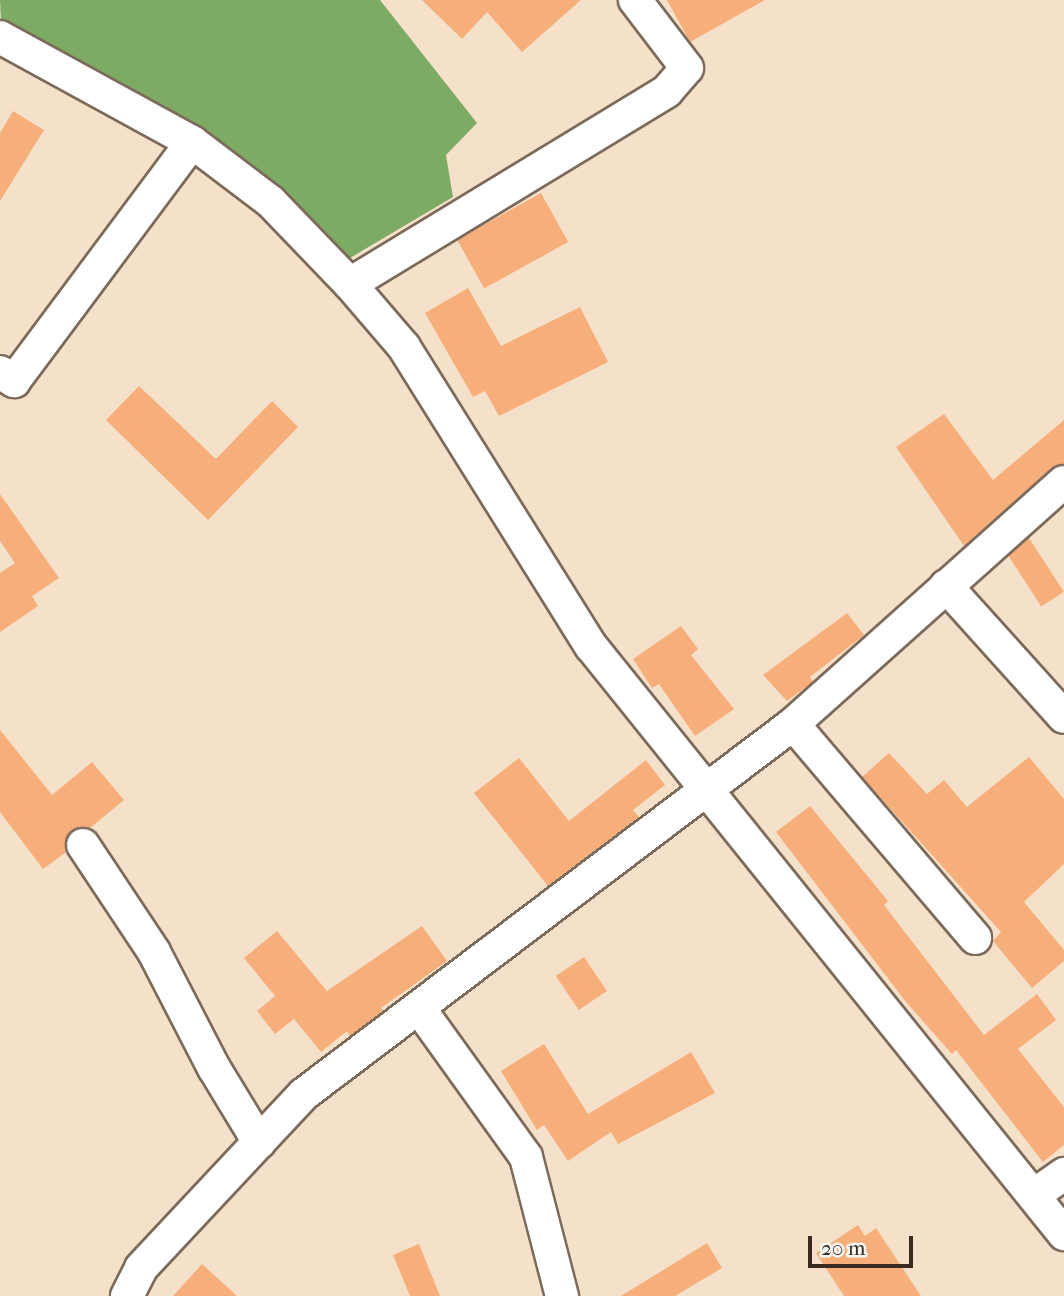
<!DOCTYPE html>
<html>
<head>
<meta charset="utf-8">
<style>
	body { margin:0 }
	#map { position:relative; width:1064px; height:1296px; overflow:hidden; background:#f5e1ca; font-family:"IM FELL French Canon",serif }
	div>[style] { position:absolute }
	.forest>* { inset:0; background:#7eab63 }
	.building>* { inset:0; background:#f6af7b; transform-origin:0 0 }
	.roads { filter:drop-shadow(2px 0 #7c6a5a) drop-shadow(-2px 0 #7c6a5a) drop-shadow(0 2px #7c6a5a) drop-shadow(0 -2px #7c6a5a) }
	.minor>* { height:32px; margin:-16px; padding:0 16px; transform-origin:16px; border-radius:16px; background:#fff }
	span { translate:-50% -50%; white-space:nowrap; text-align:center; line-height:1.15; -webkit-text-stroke:7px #f6f6f2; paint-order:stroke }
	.scale { position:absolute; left:808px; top:1236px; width:105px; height:32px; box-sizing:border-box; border:4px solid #3b2a1e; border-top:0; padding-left:9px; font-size:21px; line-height:24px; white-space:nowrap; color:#3b2a1e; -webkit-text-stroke:5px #f6f6f2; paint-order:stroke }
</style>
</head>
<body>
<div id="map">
	<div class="forest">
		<div style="clip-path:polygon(0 0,380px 0,477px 123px,446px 155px,453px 197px,350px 258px,280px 188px,166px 110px,1px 21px)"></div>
	</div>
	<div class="building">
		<div style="clip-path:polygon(422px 0,581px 0,522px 52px,487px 12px,462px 39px)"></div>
		<div style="clip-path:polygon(667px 0,765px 0,690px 42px)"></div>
		<div style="clip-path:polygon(13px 111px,44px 130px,0 201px,0 133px)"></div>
		<div style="left:541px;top:193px;width:56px;height:96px;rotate:61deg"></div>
		<div style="clip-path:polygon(468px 288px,501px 346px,580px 307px,608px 362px,499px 416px,485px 391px,473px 397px,425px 313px)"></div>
		<div style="clip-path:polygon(139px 386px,216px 459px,272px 401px,298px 427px,208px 520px,106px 420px)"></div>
		<div style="clip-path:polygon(944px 414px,993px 480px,1064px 420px,1064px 464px,1052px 468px,964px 546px,896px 447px)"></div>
		<div style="clip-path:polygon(0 494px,59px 578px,32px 596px,38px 606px,0 632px,0 573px,15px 563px,0 541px)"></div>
		<div style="left:1029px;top:538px;width:64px;height:27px;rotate:57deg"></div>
		<div style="clip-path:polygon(847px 613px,864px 635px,810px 677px,813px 682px,787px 701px,763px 675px)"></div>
		<div style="clip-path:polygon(681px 626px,698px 649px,691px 655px,734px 709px,695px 736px,659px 684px,652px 688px,633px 659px)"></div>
		<div style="clip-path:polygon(0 730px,52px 795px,92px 762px,124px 800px,90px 828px,72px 830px,65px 853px,43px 869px,0 812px)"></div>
		<div style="clip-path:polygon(889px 753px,927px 794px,944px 780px,967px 807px,1029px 757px,1064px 799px,1064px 864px,1024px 902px,1064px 950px,1064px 961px,1032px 988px,993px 941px,1001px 932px,862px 777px)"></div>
		<div style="clip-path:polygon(519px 758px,569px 821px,646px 760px,665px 785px,633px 810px,639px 817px,548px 886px,474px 793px)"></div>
		<div style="clip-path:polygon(810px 806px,888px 901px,884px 905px,984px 1035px,1037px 994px,1056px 1020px,1018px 1049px,1064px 1107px,1064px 1145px,1043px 1162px,956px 1050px,952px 1054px,906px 1002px,776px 832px)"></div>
		<div style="clip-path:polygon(422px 926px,447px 961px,381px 1008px,383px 1011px,350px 1036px,347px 1031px,321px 1052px,294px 1019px,275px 1034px,257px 1011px,275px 996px,244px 958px,277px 931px,327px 991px)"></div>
		<div style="left:584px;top:957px;width:41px;height:34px;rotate:56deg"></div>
		<div style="clip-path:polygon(544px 1044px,588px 1114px,691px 1052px,715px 1093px,618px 1144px,611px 1132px,568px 1161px,544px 1125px,537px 1130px,501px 1071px)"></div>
		<div style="clip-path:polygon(858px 1225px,865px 1236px,876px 1228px,921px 1296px,844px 1296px,816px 1253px)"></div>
		<div style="clip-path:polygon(707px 1243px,722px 1268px,675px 1296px,621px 1296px)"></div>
		<div style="clip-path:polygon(419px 1244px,440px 1296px,410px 1296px,393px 1255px)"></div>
		<div style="clip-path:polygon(202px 1264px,237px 1296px,173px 1296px)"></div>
	</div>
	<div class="roads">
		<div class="minor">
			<div style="left:0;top:37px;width:219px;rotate:28.7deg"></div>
			<div style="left:192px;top:142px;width:99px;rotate:37.2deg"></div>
			<div style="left:271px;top:202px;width:114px;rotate:46.1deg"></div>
			<div style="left:350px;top:284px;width:83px;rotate:49.4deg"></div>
			<div style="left:404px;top:347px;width:353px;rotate:58deg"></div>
			<div style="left:591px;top:646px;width:755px;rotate:51.19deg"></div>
			<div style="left:350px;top:284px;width:371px;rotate:-31.3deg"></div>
			<div style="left:667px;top:91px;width:30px;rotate:-49deg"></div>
			<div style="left:687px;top:68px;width:86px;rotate:-127.4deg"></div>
			<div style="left:0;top:372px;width:17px;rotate:33deg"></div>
			<div style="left:14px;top:381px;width:298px;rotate:-53.3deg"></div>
			<div style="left:946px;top:586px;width:176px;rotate:48deg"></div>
			<div style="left:793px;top:724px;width:281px;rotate:49.6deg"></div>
			<div style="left:83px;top:845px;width:128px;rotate:56.4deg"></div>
			<div style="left:154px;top:952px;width:131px;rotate:62.7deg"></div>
			<div style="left:214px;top:1068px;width:87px;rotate:58.7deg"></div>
			<div style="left:419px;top:1008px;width:183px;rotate:54.3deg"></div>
			<div style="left:526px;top:1157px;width:144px;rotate:75.5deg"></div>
			<div style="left:1034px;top:1195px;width:37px;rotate:-35deg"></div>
			<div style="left:127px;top:1296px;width:31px;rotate:-63deg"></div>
			<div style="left:141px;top:1268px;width:238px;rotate:-46.9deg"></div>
			<div style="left:304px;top:1094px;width:613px;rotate:-37.11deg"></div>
			<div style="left:793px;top:724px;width:363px;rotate:-41.8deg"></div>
		</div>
	</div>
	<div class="scale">20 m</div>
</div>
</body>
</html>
